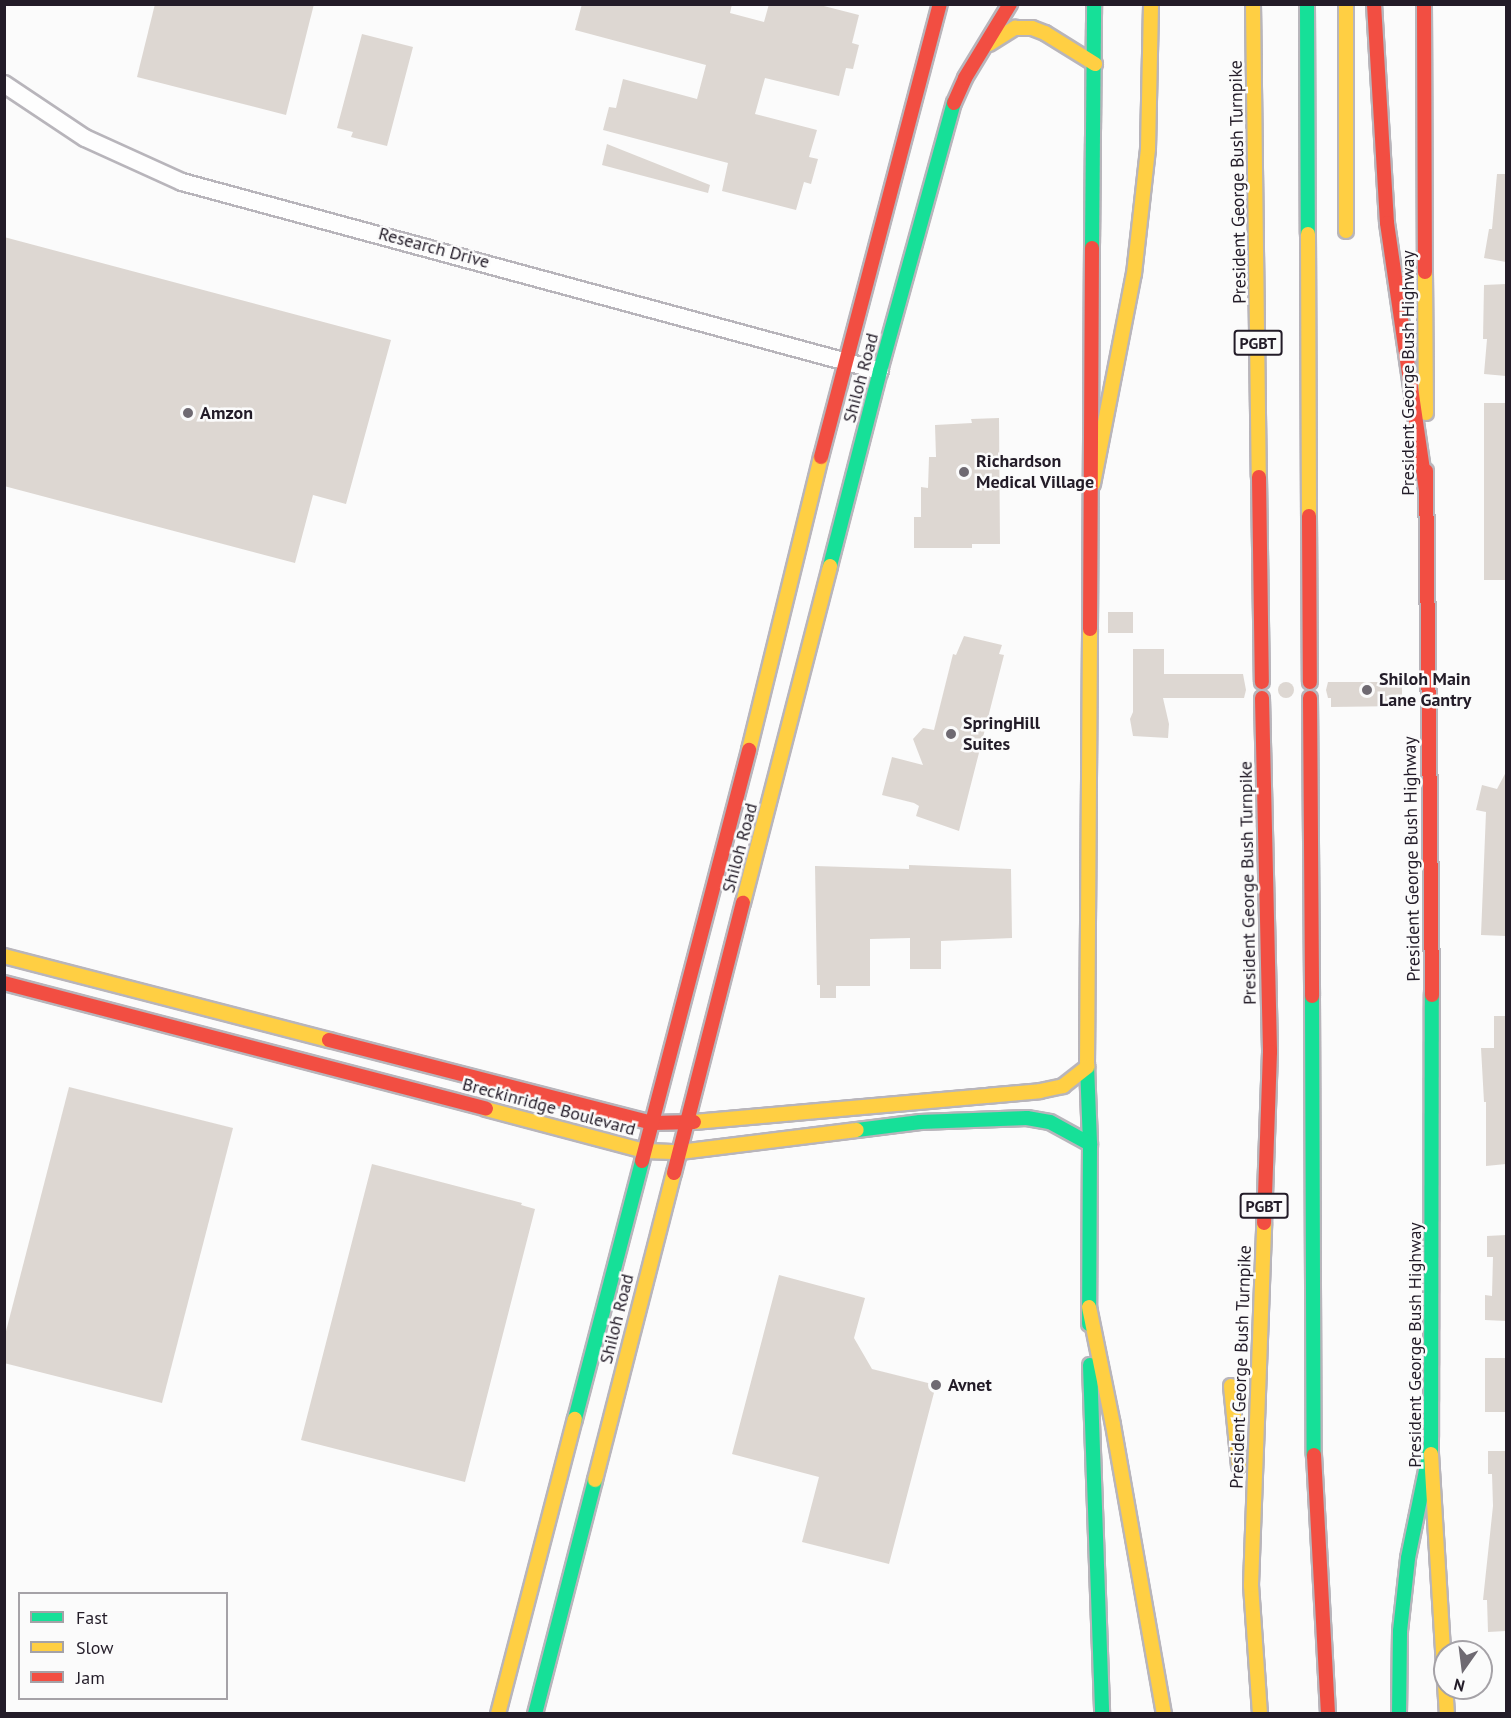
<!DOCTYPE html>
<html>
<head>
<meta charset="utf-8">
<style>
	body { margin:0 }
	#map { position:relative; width:1511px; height:1718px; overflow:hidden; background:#fbfbfb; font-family:"PT Sans",sans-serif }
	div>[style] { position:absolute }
	.building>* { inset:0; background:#ddd7d2; transform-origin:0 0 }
	.round { border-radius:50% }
	.roads { filter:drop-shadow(2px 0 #b8b5bb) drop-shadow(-2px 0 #b8b5bb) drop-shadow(0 2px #b8b5bb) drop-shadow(0 -2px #b8b5bb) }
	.street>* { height:16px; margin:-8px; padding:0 8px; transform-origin:8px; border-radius:8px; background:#fefefe }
	.fast>* { height:14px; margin:-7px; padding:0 7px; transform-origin:7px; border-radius:7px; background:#16e098 }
	.slow>* { height:14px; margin:-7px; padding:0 7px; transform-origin:7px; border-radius:7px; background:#ffcf43 }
	.jam>* { height:14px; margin:-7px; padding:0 7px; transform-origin:7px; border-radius:7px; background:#f24e42 }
	.dots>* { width:16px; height:16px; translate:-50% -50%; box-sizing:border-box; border:3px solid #fbfbfb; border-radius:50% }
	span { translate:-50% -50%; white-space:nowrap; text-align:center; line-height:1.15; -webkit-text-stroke:5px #fbfbfb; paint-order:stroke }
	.shield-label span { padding:2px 4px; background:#fbfbfb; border:2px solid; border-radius:4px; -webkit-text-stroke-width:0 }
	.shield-label { font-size:16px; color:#231c28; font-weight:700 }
	.street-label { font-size:18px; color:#231c28 }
	.poi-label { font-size:18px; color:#231c28; font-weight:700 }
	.left { translate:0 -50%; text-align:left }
	.frame { position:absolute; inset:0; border:6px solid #231c28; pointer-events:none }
	.legend { position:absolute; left:18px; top:1592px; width:210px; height:108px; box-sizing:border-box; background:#fbfbfb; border:2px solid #a5a2a7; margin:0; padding:8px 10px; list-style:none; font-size:18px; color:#231c28 }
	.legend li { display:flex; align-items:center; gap:12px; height:30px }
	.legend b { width:30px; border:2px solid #a5a2a7 }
	.north { position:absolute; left:1433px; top:1640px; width:60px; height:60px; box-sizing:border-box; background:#fbfbfb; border:2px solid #a5a2a7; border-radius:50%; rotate:194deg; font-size:16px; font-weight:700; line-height:24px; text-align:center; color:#231c28 }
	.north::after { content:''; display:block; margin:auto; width:21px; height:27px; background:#6f6a72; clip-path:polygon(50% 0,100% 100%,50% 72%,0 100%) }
</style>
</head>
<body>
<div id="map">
	<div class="building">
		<div style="clip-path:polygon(155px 4px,314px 4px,286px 115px,137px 77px)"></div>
		<div style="clip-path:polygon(582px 4px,732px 4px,730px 13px,764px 22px,769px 4px,816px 4px,859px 15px,852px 43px,859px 45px,853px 69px,846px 68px,839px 96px,765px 78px,755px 114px,817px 130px,809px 157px,818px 159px,811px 184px,804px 182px,796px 210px,722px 191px,728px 163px,603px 130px,609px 107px,616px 108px,623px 79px,697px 99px,706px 65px,575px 30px)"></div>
		<div style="clip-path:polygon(362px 34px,413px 47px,387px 146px,351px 137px,353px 132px,337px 128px)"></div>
		<div style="clip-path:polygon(607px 144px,710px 185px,708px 193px,602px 165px)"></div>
		<div style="clip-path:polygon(1497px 174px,1506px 174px,1506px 262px,1484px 258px,1489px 229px,1492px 229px)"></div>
		<div style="clip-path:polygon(4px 237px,391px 340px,346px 504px,313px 495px,295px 563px,4px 486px)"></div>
		<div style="clip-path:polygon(1506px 284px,1506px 376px,1484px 374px,1487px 339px,1483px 339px,1484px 285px)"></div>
		<div style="left:1506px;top:403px;width:177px;height:22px;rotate:90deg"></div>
		<div style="clip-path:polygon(999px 418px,1000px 544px,972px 544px,972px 548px,914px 548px,914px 517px,921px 517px,921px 487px,928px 488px,929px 457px,936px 457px,935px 425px,972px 423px,971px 419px)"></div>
		<div style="left:1108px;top:612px;width:25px;height:21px"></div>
		<div style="clip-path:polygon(964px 636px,1002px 645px,999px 654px,1004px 655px,959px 831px,916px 816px,919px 806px,914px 803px,882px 795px,892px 757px,923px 765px,913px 739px,923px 728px,934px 730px,953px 654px,956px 655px)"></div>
		<div style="clip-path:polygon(1133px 649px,1164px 649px,1164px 674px,1243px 674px,1246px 690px,1244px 698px,1163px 698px,1169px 724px,1168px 738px,1133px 736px,1130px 719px,1133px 712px)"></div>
		<div class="round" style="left:1278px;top:682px;width:16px;height:16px"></div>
		<div style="clip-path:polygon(1328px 682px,1402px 682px,1402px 706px,1331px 707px,1331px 698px,1328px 698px,1326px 690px)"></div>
		<div style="clip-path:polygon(1506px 772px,1506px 936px,1481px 935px,1486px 812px,1476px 810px,1482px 785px,1497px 789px)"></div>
		<div style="clip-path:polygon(909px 865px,1011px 869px,1012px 938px,941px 941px,941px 969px,910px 969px,910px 938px,870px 939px,870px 986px,836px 986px,836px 998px,820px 998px,820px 985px,817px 985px,815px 866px,909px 869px)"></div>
		<div style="clip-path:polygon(1494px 1016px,1506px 1016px,1506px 1164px,1486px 1166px,1486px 1102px,1484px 1102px,1481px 1048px,1494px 1048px)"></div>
		<div style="clip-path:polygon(69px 1087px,233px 1128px,162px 1403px,4px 1363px,4px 1339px)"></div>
		<div style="clip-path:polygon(372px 1164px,522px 1203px,521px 1205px,535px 1209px,465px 1482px,301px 1440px)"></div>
		<div style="clip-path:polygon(1506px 1235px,1506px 1321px,1485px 1320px,1485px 1295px,1492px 1296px,1493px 1257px,1487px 1257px,1487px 1236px)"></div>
		<div style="clip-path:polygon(779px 1275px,865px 1298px,854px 1338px,872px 1369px,936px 1385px,889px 1564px,802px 1542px,819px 1477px,732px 1454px)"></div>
		<div style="left:1485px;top:1358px;width:21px;height:54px"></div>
		<div style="clip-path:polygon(1488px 1451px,1506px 1451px,1506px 1631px,1488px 1632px,1487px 1600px,1483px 1600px,1493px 1506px,1492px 1474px,1488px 1474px)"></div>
	</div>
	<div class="roads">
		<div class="street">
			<div style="left:4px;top:84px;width:97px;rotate:33.7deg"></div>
			<div style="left:85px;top:138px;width:107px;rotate:24.4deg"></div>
			<div style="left:182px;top:182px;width:723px;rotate:15.15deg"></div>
		</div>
		<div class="fast">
			<div style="left:1307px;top:4px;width:230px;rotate:89.8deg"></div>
			<div style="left:1092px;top:248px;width:244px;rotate:-89.5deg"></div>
			<div style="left:830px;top:566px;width:201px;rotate:-75.6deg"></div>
			<div style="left:880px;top:371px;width:278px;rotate:-74.6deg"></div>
			<div style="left:1312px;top:996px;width:459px;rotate:89.8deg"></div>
			<div style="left:1087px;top:1065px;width:79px;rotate:87.8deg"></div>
			<div style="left:1090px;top:1144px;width:180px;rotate:90.3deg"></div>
			<div style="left:857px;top:1130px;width:64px;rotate:-7.2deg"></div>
			<div style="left:920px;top:1122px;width:107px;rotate:-2.1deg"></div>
			<div style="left:1027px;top:1118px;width:23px;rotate:10deg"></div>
			<div style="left:1050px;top:1122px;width:46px;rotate:28.8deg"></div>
			<div style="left:1090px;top:1365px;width:349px;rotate:88deg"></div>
			<div style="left:575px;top:1419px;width:267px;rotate:-75.4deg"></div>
			<div style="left:1431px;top:1454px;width:459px;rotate:-89.9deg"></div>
			<div style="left:535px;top:1714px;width:242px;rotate:-75.6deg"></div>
			<div style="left:1399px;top:1714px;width:83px;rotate:-89.3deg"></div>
			<div style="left:1400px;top:1631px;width:73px;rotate:-83.7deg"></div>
			<div style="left:1408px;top:1558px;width:114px;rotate:-78.4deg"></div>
		</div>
		<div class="slow">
			<div style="left:1253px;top:4px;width:473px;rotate:89.3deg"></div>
			<div style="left:1346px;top:4px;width:227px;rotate:90deg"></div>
			<div style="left:989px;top:44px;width:31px;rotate:-32deg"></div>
			<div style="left:1015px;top:28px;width:17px"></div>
			<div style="left:1032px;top:28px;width:14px;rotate:21deg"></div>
			<div style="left:1045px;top:33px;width:59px;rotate:31.8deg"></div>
			<div style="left:1308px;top:234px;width:282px;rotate:89.8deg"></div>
			<div style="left:1425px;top:272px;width:141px;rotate:89.6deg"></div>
			<div style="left:1093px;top:484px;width:214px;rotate:-79deg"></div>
			<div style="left:1134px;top:274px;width:126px;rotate:-83.6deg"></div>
			<div style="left:1148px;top:149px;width:145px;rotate:-88.8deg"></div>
			<div style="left:749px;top:750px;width:302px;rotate:-76.2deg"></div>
			<div style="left:743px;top:903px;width:348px;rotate:-75.5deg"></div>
			<div style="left:4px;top:956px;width:336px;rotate:14.5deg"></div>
			<div style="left:1087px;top:1065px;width:436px;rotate:-89.6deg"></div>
			<div style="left:486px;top:1109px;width:164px;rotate:14.8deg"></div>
			<div style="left:645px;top:1151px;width:35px;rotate:2deg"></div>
			<div style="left:680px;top:1152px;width:178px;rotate:-7.1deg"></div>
			<div style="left:694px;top:1122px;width:347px;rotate:-5.1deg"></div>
			<div style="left:1040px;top:1091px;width:24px;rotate:-12deg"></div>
			<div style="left:1063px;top:1086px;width:31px;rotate:-38deg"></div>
			<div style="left:1089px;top:1307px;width:120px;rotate:78.5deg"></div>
			<div style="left:1113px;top:1425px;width:293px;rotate:80deg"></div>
			<div style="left:1231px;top:1386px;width:80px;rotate:84.3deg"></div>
			<div style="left:1431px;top:1454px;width:260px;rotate:86.5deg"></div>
			<div style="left:595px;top:1480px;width:317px;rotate:-75.6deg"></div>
			<div style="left:498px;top:1714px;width:305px;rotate:-75.4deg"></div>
			<div style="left:1260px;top:1714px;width:129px;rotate:-94deg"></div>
			<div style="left:1251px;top:1585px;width:362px;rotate:-87.9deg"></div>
		</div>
		<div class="jam">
			<div style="left:1374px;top:4px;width:219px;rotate:86.6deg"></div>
			<div style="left:1387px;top:223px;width:269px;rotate:81.7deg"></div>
			<div style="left:1424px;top:4px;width:268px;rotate:89.8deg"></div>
			<div style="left:954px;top:103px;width:27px;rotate:-66deg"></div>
			<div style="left:965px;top:78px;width:87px;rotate:-58.7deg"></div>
			<div style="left:821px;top:457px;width:468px;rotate:-75.3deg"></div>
			<div style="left:1426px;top:471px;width:524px;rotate:89.34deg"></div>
			<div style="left:1259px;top:477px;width:205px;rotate:89.2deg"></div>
			<div style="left:1309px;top:516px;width:166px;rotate:89.7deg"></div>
			<div style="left:1090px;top:629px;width:381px;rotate:-89.7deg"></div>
			<div style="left:1262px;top:698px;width:354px;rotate:88.7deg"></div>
			<div style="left:1270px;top:1052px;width:171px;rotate:92deg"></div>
			<div style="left:1310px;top:698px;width:298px;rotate:89.6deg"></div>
			<div style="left:4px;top:983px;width:498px;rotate:14.6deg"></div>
			<div style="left:329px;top:1040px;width:333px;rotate:14.4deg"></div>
			<div style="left:652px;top:1123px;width:42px;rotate:-1.4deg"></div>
			<div style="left:642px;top:1161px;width:425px;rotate:-75.4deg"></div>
			<div style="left:674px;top:1173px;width:279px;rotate:-75.7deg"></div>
			<div style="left:1314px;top:1455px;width:259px;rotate:86.9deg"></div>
		</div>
	</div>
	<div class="dots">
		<div style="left:188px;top:413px;background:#6f6a72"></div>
		<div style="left:964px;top:472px;background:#6f6a72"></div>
		<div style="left:1367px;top:690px;background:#6f6a72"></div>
		<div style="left:951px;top:734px;background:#6f6a72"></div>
		<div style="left:936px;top:1385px;background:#6f6a72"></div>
	</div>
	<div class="shield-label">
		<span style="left:1258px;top:343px">PGBT</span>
		<span style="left:1264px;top:1206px">PGBT</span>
	</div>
	<div class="street-label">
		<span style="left:1238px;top:182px;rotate:-91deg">President George Bush Turnpike</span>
		<span style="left:434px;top:248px;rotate:15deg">Research Drive</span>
		<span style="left:1408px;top:373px;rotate:-90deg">President George Bush Highway</span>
		<span style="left:861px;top:378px;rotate:-75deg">Shiloh Road</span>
		<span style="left:740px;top:848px;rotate:-75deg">Shiloh Road</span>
		<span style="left:1412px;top:859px;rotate:-91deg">President George Bush Highway</span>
		<span style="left:1248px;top:883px;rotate:-91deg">President George Bush Turnpike</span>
		<span style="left:549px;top:1107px;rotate:15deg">Breckinridge Boulevard</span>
		<span style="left:617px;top:1319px;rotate:-76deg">Shiloh Road</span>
		<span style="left:1415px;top:1345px;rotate:-90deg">President George Bush Highway</span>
		<span style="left:1241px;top:1367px;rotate:-88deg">President George Bush Turnpike</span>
	</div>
	<div class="poi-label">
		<span class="left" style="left:200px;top:413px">Amzon</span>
		<span class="left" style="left:976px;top:472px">Richardson<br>Medical Village</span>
		<span class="left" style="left:1379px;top:690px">Shiloh Main<br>Lane Gantry</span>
		<span class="left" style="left:963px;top:734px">SpringHill<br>Suites</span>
		<span class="left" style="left:948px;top:1385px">Avnet</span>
	</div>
	<div class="frame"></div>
	<ul class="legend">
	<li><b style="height:8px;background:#16e098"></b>Fast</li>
	<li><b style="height:8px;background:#ffcf43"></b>Slow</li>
	<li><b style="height:8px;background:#f24e42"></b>Jam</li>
	</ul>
	<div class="north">N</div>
</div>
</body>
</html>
